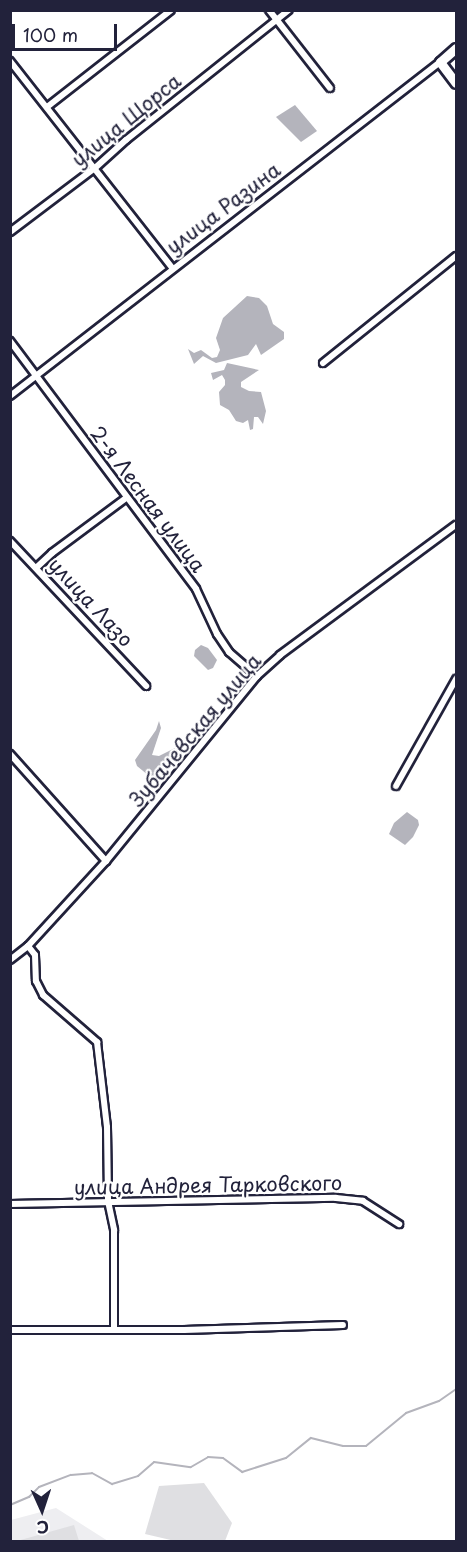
<!DOCTYPE html>
<html>
<head>
<meta charset="utf-8">
<style>
	body { margin:0 }
	#map { position:relative; width:467px; height:1552px; overflow:hidden; background:#fff; font-family:"Playpen Sans",sans-serif }
	div>[style] { position:absolute }
	.built>* { inset:0; background:#eeeef1 }
	.green>* { inset:0; background:#dfdfe2 }
	.water>* { inset:0; background:#b4b4bc }
	.stream>* { height:2px; margin:-1px; padding:0 1px; transform-origin:1px; border-radius:1px; background:#b4b4bc }
	.roads { filter:drop-shadow(2px 0 #22223b) drop-shadow(-2px 0 #22223b) drop-shadow(0 2px #22223b) drop-shadow(0 -2px #22223b) }
	.street>* { height:6px; margin:-3px; padding:0 3px; transform-origin:3px; border-radius:3px; background:#fff }
	.secondary>* { height:9px; margin:-4.5px; padding:0 4.5px; transform-origin:4.5px; border-radius:4.5px; background:#fff }
	span { translate:-50% -50%; white-space:nowrap; text-align:center; line-height:1.15; -webkit-text-stroke:4.5px #fff; paint-order:stroke }
	.street-label { font-size:20px; color:#22223b }
	.frame { position:absolute; inset:0; border:12px solid #22223b; pointer-events:none }
	.north { position:absolute; left:12px; top:1480px; width:60px; height:60px; -webkit-text-stroke:4px #fff; paint-order:stroke; rotate:177deg; font-size:16px; font-weight:700; line-height:24px; text-align:center; color:#22223b }
	.north::after { content:''; display:block; margin:auto; width:21px; height:27px; background:#22223b; clip-path:polygon(50% 0,100% 100%,50% 72%,0 100%) }
	.scale { position:absolute; left:12px; top:24px; width:105px; height:27px; box-sizing:border-box; border:3px solid #22223b; border-top:0; padding-left:8px; font-size:18px; line-height:21px; white-space:nowrap; color:#22223b; -webkit-text-stroke:4px #fff; paint-order:stroke }
</style>
</head>
<body>
<div id="map">
	<div class="built">
		<div style="clip-path:polygon(56px 1508px,108px 1541px,11px 1542px,11px 1520px)"></div>
	</div>
	<div class="green">
		<div style="clip-path:polygon(204px 1483px,232px 1523px,225px 1541px,175px 1541px,145px 1534px,159px 1486px)"></div>
		<div style="clip-path:polygon(74px 1525px,79px 1541px,17px 1541px)"></div>
	</div>
	<div class="water">
		<div style="clip-path:polygon(295px 105px,317px 131px,301px 142px,276px 117px)"></div>
		<div style="clip-path:polygon(247px 296px,259px 298px,267px 306px,273px 324px,284px 332px,284px 339px,261px 355px,256px 344px,248px 355px,216px 363px,203px 356px,194px 364px,188px 349px,194px 353px,201px 350px,212px 358px,217px 357px,220px 350px,216px 338px,223px 318px)"></div>
		<div style="clip-path:polygon(227px 363px,259px 370px,241px 382px,241px 387px,249px 391px,261px 392px,266px 411px,263px 424px,258px 417px,254px 417px,253px 429px,250px 430px,248px 420px,243px 423px,236px 421px,229px 410px,220px 405px,219px 392px,225px 385px,225px 380px,222px 375px,213px 380px,211px 373px,224px 370px)"></div>
		<div style="clip-path:polygon(201px 645px,208px 648px,217px 660px,213px 668px,208px 670px,194px 656px,195px 650px)"></div>
		<div style="clip-path:polygon(159px 721px,161px 728px,152px 755px,159px 756px,175px 748px,173px 756px,154px 780px,137px 766px,135px 760px,156px 730px)"></div>
		<div style="clip-path:polygon(407px 812px,418px 820px,419px 825px,413px 837px,405px 845px,389px 834px,394px 823px)"></div>
	</div>
	<div class="stream">
		<div style="left:10px;top:1505px;width:21px;rotate:-23deg"></div>
		<div style="left:29px;top:1497px;width:14px;rotate:-45deg"></div>
		<div style="left:39px;top:1487px;width:34px;rotate:-21deg"></div>
		<div style="left:71px;top:1475px;width:21px;rotate:-5deg"></div>
		<div style="left:92px;top:1473px;width:23px;rotate:29deg"></div>
		<div style="left:112px;top:1484px;width:27px;rotate:-17deg"></div>
		<div style="left:138px;top:1476px;width:21px;rotate:-41deg"></div>
		<div style="left:154px;top:1462px;width:37px;rotate:8deg"></div>
		<div style="left:191px;top:1467px;width:20px;rotate:-30deg"></div>
		<div style="left:208px;top:1457px;width:15px;rotate:4deg"></div>
		<div style="left:223px;top:1458px;width:24px;rotate:36deg"></div>
		<div style="left:242px;top:1472px;width:46px;rotate:-17.7deg"></div>
		<div style="left:286px;top:1458px;width:32px;rotate:-39deg"></div>
		<div style="left:311px;top:1438px;width:33px;rotate:14deg"></div>
		<div style="left:343px;top:1446px;width:23px"></div>
		<div style="left:366px;top:1446px;width:52px;rotate:-39.5deg"></div>
		<div style="left:406px;top:1413px;width:35px;rotate:-20deg"></div>
		<div style="left:439px;top:1401px;width:21px;rotate:-35deg"></div>
	</div>
	<div class="roads">
		<div class="street">
			<div style="left:269px;top:10px;width:99px;rotate:52deg"></div>
			<div style="left:10px;top:61px;width:264px;rotate:51.9deg"></div>
			<div style="left:47px;top:107px;width:157px;rotate:-38deg"></div>
			<div style="left:10px;top:232px;width:106px;rotate:-37deg"></div>
			<div style="left:95px;top:168px;width:42px;rotate:-42.1deg"></div>
			<div style="left:126px;top:140px;width:208px;rotate:-38.6deg"></div>
			<div style="left:10px;top:341px;width:310px;rotate:53.1deg"></div>
			<div style="left:196px;top:589px;width:50px;rotate:65deg"></div>
			<div style="left:217px;top:634px;width:22px;rotate:56deg"></div>
			<div style="left:229px;top:652px;width:37px;rotate:41deg"></div>
			<div style="left:323px;top:363px;width:171px;rotate:-38.8deg"></div>
			<div style="left:10px;top:396px;width:544px;rotate:-37.84deg"></div>
			<div style="left:10px;top:541px;width:199px;rotate:46.8deg"></div>
			<div style="left:36px;top:568px;width:22px;rotate:-43deg"></div>
			<div style="left:52px;top:553px;width:92px;rotate:-36.6deg"></div>
			<div style="left:10px;top:754px;width:144px;rotate:48.1deg"></div>
			<div style="left:396px;top:786px;width:123px;rotate:-60.7deg"></div>
			<div style="left:28px;top:946px;width:11px;rotate:52deg"></div>
			<div style="left:35px;top:955px;width:26px;rotate:88deg"></div>
			<div style="left:36px;top:981px;width:16px;rotate:63deg"></div>
			<div style="left:43px;top:995px;width:72px;rotate:41deg"></div>
			<div style="left:97px;top:1042px;width:86px;rotate:83.3deg"></div>
			<div style="left:107px;top:1127px;width:74px;rotate:89.2deg"></div>
			<div style="left:108px;top:1201px;width:30px;rotate:78deg"></div>
			<div style="left:114px;top:1230px;width:100px;rotate:90deg"></div>
			<div style="left:10px;top:960px;width:23px;rotate:-38deg"></div>
			<div style="left:28px;top:946px;width:115px;rotate:-47.5deg"></div>
			<div style="left:106px;top:861px;width:239px;rotate:-50.8deg"></div>
			<div style="left:257px;top:676px;width:31px;rotate:-42deg"></div>
			<div style="left:280px;top:655px;width:219px;rotate:-36.5deg"></div>
			<div style="left:10px;top:1204px;width:326px;rotate:-1.1deg"></div>
			<div style="left:336px;top:1198px;width:27px;rotate:6deg"></div>
			<div style="left:363px;top:1201px;width:43px;rotate:32.6deg"></div>
			<div style="left:10px;top:1330px;width:174px"></div>
			<div style="left:184px;top:1330px;width:159px;rotate:-1.8deg"></div>
		</div>
		<div class="secondary">
			<div style="left:456px;top:48px;width:21px;rotate:139deg"></div>
			<div style="left:440px;top:62px;width:26px;rotate:53deg"></div>
		</div>
	</div>
	<div class="street-label">
		<span style="left:126px;top:120px;rotate:-39deg">улица Щорса</span>
		<span style="left:223px;top:208px;rotate:-37deg">улица Разина</span>
		<span style="left:148px;top:499px;rotate:53deg">2-я Лесная улица</span>
		<span style="left:91px;top:602px;rotate:47deg">улица Лазо</span>
		<span style="left:195px;top:730px;rotate:-50deg">Зубачевская улица</span>
		<span style="left:208px;top:1185px;rotate:-1deg">улица Андрея Тарковского</span>
	</div>
	<div class="frame"></div>
	<div class="north">С</div>
	<div class="scale">100 m</div>
</div>
</body>
</html>
